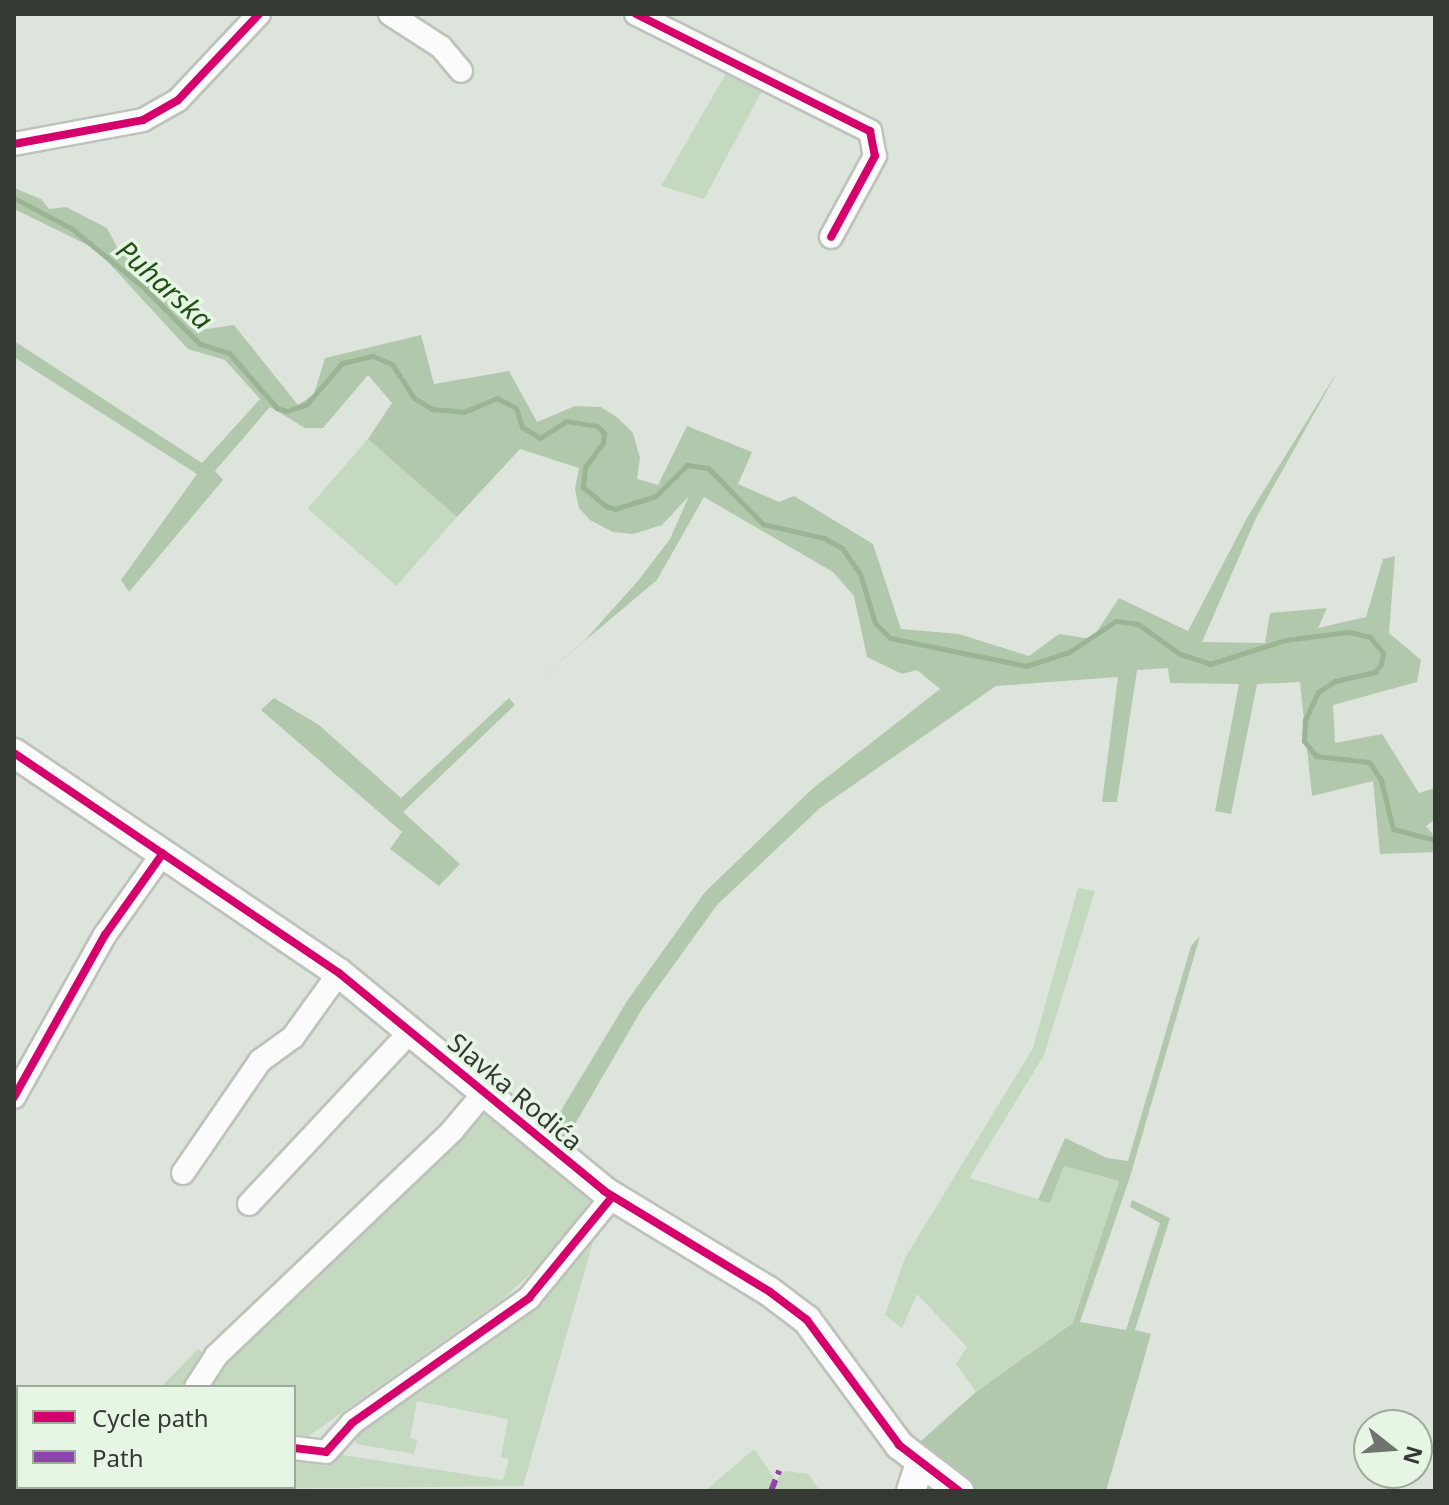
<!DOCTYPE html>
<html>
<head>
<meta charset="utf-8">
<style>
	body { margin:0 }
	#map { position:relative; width:1449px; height:1505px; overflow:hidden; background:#dde4db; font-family:"Noto Sans",sans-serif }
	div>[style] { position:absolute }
	.green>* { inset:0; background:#c4d9bf; transform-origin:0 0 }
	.forest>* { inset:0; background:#b2c8ac }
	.stream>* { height:5px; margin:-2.5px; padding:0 2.5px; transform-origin:2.5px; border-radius:2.5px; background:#9ab494 }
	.roads { filter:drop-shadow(2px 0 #bdc2bb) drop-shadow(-2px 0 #bdc2bb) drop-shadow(0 2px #bdc2bb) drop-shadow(0 -2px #bdc2bb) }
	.minor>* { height:22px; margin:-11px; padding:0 11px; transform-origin:11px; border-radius:11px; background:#fafbfa }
	.major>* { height:28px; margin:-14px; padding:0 14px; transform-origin:14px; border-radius:14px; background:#fafbfa }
	.quiet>* { height:6px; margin-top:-3px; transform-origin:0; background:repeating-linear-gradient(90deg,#8e44ad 0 12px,transparent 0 18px) }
	.cycleway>* { height:8px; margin:-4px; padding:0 4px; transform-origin:4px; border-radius:4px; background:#d6006c }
	span { translate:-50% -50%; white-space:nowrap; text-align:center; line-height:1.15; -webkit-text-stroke:7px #e7f6e4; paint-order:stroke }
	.street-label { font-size:26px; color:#343933 }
	.water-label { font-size:28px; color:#225017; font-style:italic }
	.frame { position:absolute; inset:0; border:16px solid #343933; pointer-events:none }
	.legend { position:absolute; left:16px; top:1385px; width:280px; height:104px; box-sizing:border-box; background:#e7f6e4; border:2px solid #9faa9d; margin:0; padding:10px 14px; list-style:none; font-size:24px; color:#343933 }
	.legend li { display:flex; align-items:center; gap:16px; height:40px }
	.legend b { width:40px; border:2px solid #9faa9d }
	.north { position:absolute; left:1353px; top:1409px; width:80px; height:80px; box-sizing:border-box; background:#e7f6e4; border:2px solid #9faa9d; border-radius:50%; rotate:107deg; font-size:22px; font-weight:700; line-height:32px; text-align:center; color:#343933 }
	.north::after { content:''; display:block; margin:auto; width:28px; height:36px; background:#6f756e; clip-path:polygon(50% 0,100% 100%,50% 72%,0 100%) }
</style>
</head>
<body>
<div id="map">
	<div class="green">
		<div style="clip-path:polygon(731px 65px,766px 83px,704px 199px,661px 186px)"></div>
		<div style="left:368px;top:439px;width:118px;height:92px;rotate:41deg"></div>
		<div style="clip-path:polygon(1078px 888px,1095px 891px,1044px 1055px,969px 1178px,1050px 1203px,1064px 1166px,1119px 1181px,1073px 1323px,976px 1392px,956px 1364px,967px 1347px,917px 1294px,902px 1328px,885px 1315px,905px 1258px,1033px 1048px)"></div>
		<div style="clip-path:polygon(476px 1105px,592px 1198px,562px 1245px,503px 1299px,307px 1437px,294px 1437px,294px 1387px,194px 1387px)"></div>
		<div style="clip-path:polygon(601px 1214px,523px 1486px,14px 1491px,14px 1437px,18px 1487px,294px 1487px,294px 1455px,330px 1453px,503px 1480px,509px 1459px,501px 1457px,508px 1419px,417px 1401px,410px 1438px,417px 1440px,414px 1454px,357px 1444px,352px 1433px,480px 1336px)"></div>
		<div style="clip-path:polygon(198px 1349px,205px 1354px,181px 1387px,161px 1387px)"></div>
		<div style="clip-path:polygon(754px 1449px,776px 1480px,785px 1471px,808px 1474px,820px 1491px,705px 1491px)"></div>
	</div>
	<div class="forest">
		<div style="clip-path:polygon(14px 188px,41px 199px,49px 209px,66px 207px,107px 228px,119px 251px,142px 270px,176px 284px,200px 330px,234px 325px,298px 405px,314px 394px,325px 358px,421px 335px,434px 384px,509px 371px,537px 422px,575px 406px,601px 407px,618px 418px,633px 433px,640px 458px,637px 479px,658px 485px,687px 426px,752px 452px,738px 484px,779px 502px,794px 496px,873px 544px,901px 629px,959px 634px,1029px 656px,1059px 634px,1092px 639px,1119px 598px,1188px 631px,1248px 516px,1339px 369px,1256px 518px,1202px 642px,1265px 643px,1270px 613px,1327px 608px,1318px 628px,1366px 617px,1383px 559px,1395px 556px,1389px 633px,1421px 660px,1417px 682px,1333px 705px,1335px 743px,1382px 734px,1419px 793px,1435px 788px,1435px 819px,1426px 826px,1435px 837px,1435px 852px,1380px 854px,1373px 781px,1312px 796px,1300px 682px,1257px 684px,1231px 814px,1215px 811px,1239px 684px,1170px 683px,1168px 668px,1137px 670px,1117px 802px,1102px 802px,1118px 677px,996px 686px,820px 808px,717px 905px,642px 1009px,564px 1143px,548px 1132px,627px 1001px,705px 892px,812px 789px,940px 689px,917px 670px,902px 674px,867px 657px,854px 596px,833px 572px,704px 497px,657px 580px,531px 686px,585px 640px,637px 582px,670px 539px,689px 496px,662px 525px,633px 534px,613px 532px,590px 520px,579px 508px,575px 489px,579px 468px,520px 449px,457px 517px,368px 439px,392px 403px,368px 375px,323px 428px,305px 428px,270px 407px,215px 471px,223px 480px,129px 592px,121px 580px,197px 474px,14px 357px,14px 341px,202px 463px,260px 399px,225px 360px,188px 349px,96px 249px,14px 209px)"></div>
		<div style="clip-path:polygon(274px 698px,319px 725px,401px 798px,509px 698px,515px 705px,403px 812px,460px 864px,439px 886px,390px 849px,402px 832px,261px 710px)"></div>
		<div style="clip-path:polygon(1200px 936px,1130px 1177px,1080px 1322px,1126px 1330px,1160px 1223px,1130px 1207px,1132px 1200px,1170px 1218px,1135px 1330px,1151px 1334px,1106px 1491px,976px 1491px,909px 1442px,921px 1441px,976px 1392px,1073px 1323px,1119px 1181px,1064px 1166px,1050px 1203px,1038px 1200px,1065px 1138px,1107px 1158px,1128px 1161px,1191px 946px)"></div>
	</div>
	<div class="stream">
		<div style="left:14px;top:198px;width:64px;rotate:27.8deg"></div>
		<div style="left:71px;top:228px;width:94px;rotate:39.4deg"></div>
		<div style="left:144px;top:288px;width:79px;rotate:45deg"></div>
		<div style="left:200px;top:344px;width:30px;rotate:17deg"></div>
		<div style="left:229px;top:353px;width:73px;rotate:48.9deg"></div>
		<div style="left:277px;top:408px;width:10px;rotate:17deg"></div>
		<div style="left:287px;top:411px;width:21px;rotate:-19deg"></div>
		<div style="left:307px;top:404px;width:54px;rotate:-49.5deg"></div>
		<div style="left:342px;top:363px;width:32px;rotate:-13deg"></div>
		<div style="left:373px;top:356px;width:21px;rotate:23deg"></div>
		<div style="left:392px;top:364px;width:40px;rotate:57.1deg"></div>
		<div style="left:414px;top:398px;width:21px;rotate:31deg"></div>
		<div style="left:432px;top:409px;width:32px;rotate:5deg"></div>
		<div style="left:464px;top:412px;width:36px;rotate:-23deg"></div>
		<div style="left:497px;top:398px;width:21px;rotate:28deg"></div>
		<div style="left:516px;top:408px;width:20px;rotate:72deg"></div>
		<div style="left:522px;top:427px;width:21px;rotate:31deg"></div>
		<div style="left:540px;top:438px;width:31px;rotate:-33deg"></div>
		<div style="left:566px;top:421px;width:31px;rotate:9deg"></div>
		<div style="left:597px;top:426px;width:10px;rotate:45deg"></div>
		<div style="left:604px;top:433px;width:10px;rotate:96deg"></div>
		<div style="left:603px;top:443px;width:30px;rotate:127deg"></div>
		<div style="left:585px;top:467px;width:20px;rotate:96deg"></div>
		<div style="left:583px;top:487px;width:30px;rotate:40deg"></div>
		<div style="left:606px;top:506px;width:9px;rotate:18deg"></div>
		<div style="left:615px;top:509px;width:43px;rotate:-17.6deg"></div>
		<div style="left:656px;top:496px;width:44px;rotate:-45deg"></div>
		<div style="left:687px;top:465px;width:21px;rotate:8deg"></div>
		<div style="left:708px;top:468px;width:78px;rotate:45.5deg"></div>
		<div style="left:763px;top:524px;width:63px;rotate:12.9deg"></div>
		<div style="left:824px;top:538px;width:21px;rotate:29deg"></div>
		<div style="left:842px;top:548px;width:32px;rotate:55deg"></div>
		<div style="left:860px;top:574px;width:51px;rotate:73deg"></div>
		<div style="left:875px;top:623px;width:21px;rotate:45deg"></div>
		<div style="left:890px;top:638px;width:139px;rotate:11.6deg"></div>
		<div style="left:1026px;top:666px;width:45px;rotate:-18deg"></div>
		<div style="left:1069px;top:652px;width:56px;rotate:-33.4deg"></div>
		<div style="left:1116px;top:621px;width:22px;rotate:8deg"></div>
		<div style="left:1138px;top:624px;width:52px;rotate:35.5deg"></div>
		<div style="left:1180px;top:654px;width:32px;rotate:18deg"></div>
		<div style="left:1210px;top:664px;width:79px;rotate:-17.7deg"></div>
		<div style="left:1285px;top:640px;width:64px;rotate:-7.1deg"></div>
		<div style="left:1349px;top:632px;width:22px;rotate:13deg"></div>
		<div style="left:1370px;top:637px;width:21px;rotate:51deg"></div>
		<div style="left:1383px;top:653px;width:11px;rotate:100deg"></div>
		<div style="left:1381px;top:664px;width:10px;rotate:127deg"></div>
		<div style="left:1375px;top:672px;width:41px;rotate:167.3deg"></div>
		<div style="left:1335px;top:681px;width:20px;rotate:147deg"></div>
		<div style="left:1318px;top:692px;width:31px;rotate:115deg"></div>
		<div style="left:1305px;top:720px;width:21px;rotate:93deg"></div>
		<div style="left:1304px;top:741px;width:19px;rotate:51deg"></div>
		<div style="left:1316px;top:756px;width:53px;rotate:6.5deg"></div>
		<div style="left:1369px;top:762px;width:22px;rotate:56deg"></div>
		<div style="left:1381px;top:780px;width:50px;rotate:76.2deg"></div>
		<div style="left:1393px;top:829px;width:43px;rotate:14.7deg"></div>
	</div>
	<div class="roads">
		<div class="minor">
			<div style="left:390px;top:14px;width:61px;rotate:32.9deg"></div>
			<div style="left:441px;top:47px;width:31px;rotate:50deg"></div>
			<div style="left:636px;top:14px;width:262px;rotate:26.6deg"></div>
			<div style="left:870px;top:131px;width:25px;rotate:79deg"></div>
			<div style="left:875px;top:156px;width:92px;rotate:118.5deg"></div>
			<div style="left:14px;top:144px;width:131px;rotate:-10.5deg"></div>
			<div style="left:143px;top:120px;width:40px;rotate:-29.7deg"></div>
			<div style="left:178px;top:100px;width:118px;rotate:-46.7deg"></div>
			<div style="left:14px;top:1097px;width:186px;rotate:-60.7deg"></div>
			<div style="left:105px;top:935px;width:100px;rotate:-54.7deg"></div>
			<div style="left:183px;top:1173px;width:136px;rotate:-55.5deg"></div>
			<div style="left:260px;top:1061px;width:41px;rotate:-36deg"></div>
			<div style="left:293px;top:1037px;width:79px;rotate:-54.3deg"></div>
			<div style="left:249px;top:1204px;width:238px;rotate:-46.9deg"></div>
			<div style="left:196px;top:1387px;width:37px;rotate:-57deg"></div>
			<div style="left:216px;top:1356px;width:326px;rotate:-43.6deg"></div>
			<div style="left:452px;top:1131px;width:48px;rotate:-50deg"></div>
			<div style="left:294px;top:1448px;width:32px;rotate:7deg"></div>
			<div style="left:326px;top:1452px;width:39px;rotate:-48deg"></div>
			<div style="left:352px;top:1423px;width:217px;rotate:-35.2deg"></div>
			<div style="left:529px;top:1298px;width:131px;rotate:-50.6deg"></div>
		</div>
		<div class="major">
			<div style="left:14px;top:753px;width:392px;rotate:34.1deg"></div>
			<div style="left:339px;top:973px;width:343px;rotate:39.4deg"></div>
			<div style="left:604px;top:1191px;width:194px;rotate:31.3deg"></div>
			<div style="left:770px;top:1292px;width:46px;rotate:37.1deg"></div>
			<div style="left:807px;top:1320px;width:155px;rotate:53.6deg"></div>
			<div style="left:899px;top:1445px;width:76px;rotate:37.5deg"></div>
			<div style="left:911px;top:1491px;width:29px;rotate:-72deg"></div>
		</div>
	</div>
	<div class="quiet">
		<div style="left:771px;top:1491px;width:22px;rotate:-68deg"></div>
	</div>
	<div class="cycleway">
		<div style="left:636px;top:14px;width:262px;rotate:26.6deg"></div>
		<div style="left:870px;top:131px;width:25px;rotate:79deg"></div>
		<div style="left:875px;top:156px;width:92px;rotate:118.5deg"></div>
		<div style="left:14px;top:144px;width:131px;rotate:-10.5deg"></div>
		<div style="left:143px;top:120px;width:40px;rotate:-29.7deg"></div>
		<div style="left:178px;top:100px;width:118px;rotate:-46.7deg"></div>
		<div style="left:14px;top:753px;width:392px;rotate:34.1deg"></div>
		<div style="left:339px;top:973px;width:343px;rotate:39.4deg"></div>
		<div style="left:604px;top:1191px;width:194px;rotate:31.3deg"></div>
		<div style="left:770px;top:1292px;width:46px;rotate:37.1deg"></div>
		<div style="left:807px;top:1320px;width:155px;rotate:53.6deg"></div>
		<div style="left:899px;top:1445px;width:76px;rotate:37.5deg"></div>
		<div style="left:14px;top:1097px;width:186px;rotate:-60.7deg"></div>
		<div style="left:105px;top:935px;width:100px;rotate:-54.7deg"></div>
		<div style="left:294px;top:1448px;width:32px;rotate:7deg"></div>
		<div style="left:326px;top:1452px;width:39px;rotate:-48deg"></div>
		<div style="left:352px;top:1423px;width:217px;rotate:-35.2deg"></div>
		<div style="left:529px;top:1298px;width:131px;rotate:-50.6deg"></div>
	</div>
	<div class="street-label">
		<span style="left:515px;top:1092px;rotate:40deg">Slavka Rodića</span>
	</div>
	<div class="water-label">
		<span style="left:165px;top:284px;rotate:42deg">Puharska</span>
	</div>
	<div class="frame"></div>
	<ul class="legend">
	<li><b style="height:10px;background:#d6006c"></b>Cycle path</li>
	<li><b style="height:10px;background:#8e44ad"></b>Path</li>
	</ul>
	<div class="north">N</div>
</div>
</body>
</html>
